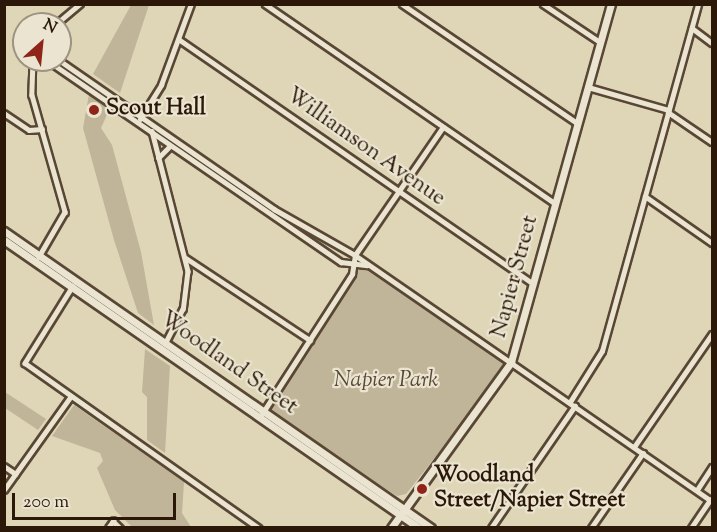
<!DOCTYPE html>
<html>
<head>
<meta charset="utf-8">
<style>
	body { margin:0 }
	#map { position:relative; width:717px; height:532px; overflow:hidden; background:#dfd5b7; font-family:"Sorts Mill Goudy",serif }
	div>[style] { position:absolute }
	.green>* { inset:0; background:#c0b599 }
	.roads { filter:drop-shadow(2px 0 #584734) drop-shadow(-2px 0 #584734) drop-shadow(0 2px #584734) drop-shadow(0 -2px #584734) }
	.street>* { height:4.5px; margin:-2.25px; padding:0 2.25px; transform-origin:2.25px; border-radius:2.25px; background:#eae4d0 }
	.secondary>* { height:7px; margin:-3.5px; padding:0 3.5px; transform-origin:3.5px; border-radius:3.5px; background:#eae4d0 }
	.dots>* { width:16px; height:16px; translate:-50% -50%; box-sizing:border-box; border:3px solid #eae4d0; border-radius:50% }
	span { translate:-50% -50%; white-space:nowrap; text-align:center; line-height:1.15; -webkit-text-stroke:4.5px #eae4d0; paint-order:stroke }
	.poi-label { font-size:22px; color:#2b1808; font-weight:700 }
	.left { translate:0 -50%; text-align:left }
	.street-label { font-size:22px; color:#2b1808 }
	.park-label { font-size:22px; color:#584734; font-style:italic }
	.frame { position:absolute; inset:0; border:6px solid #2b1808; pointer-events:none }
	.north { position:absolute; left:12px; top:12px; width:60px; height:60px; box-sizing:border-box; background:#eae4d0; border:2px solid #9e9280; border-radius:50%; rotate:27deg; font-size:16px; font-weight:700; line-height:24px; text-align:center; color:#2b1808 }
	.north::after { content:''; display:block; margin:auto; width:21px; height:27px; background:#8f2418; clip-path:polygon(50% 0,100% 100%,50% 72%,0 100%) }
	.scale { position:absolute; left:12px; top:493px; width:164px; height:27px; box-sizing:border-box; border:3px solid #2b1808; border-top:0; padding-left:8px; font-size:18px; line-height:21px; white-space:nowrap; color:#2b1808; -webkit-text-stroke:4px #eae4d0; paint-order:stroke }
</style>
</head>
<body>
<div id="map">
	<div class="green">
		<div style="clip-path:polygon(131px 5px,149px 5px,120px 93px,93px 74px)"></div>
		<div style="clip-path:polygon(89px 94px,110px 108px,101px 128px,112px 145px,141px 252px,154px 325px,138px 313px,114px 240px,83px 128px)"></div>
		<div style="clip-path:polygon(362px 264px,511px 362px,406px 494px,397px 496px,264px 411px)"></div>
		<div style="clip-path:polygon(145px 349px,170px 366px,165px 453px,147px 440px,147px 397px,142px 392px)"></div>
		<div style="clip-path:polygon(5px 392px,46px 419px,38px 430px,5px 408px)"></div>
		<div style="clip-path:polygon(74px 405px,184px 482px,182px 513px,191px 527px,132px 527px,115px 510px,97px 468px,103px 461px,100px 453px,52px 436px)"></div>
	</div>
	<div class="roads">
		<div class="street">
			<div style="left:265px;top:4px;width:352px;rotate:34.5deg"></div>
			<div style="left:402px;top:4px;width:212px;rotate:34.2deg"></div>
			<div style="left:543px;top:4px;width:69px;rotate:33.7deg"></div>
			<div style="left:56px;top:24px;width:31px;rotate:-40deg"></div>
			<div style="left:692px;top:28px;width:25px;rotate:37deg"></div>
			<div style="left:180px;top:40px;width:428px;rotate:34.6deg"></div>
			<div style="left:33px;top:60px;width:35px;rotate:92deg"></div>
			<div style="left:32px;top:95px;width:122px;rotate:74.2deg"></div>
			<div style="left:65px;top:212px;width:52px;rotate:120deg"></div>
			<div style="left:47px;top:60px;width:357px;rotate:34.5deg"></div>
			<div style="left:341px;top:262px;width:26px;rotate:7deg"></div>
			<div style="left:59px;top:60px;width:262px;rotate:34.7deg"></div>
			<div style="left:274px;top:209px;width:93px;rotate:29.6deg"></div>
			<div style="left:355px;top:255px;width:434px;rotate:34.6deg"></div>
			<div style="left:588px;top:87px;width:84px;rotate:15.9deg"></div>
			<div style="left:668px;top:112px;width:53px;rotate:34.3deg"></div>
			<div style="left:4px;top:113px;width:30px;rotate:34deg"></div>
			<div style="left:29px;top:130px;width:13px;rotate:-4deg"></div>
			<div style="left:140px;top:119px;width:40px;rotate:-58deg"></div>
			<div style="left:161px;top:85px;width:86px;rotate:-69.7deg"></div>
			<div style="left:152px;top:131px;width:145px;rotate:75.6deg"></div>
			<div style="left:188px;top:271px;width:38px;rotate:97deg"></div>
			<div style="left:183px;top:309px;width:39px;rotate:117deg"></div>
			<div style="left:158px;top:158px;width:17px;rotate:-45deg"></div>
			<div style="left:645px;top:196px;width:82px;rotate:35deg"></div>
			<div style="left:186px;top:258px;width:149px;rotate:33.5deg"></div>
			<div style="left:73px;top:286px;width:91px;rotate:121.9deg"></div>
			<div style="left:25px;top:363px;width:286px;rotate:35.2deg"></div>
			<div style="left:570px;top:402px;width:60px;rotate:-57.9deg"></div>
			<div style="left:602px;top:351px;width:360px;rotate:-74.5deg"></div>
			<div style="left:260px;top:417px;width:170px;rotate:-57.2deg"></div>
			<div style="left:352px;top:274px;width:19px;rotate:-81deg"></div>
			<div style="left:355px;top:255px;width:155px;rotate:-55.5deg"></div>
			<div style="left:634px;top:447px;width:137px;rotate:-55.4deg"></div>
			<div style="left:4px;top:466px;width:14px;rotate:34deg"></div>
			<div style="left:4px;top:490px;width:115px;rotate:-54.5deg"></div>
			<div style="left:697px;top:490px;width:27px;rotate:-57deg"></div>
			<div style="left:108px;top:528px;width:9px;rotate:-54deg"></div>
			<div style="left:113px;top:521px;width:10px;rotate:45deg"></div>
			<div style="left:491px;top:528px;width:148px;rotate:-55.5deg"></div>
			<div style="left:591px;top:528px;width:91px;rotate:-55.3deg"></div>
			<div style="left:691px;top:528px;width:34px;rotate:-56deg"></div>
		</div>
		<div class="secondary">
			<div style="left:4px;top:231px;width:520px;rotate:34.82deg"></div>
			<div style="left:4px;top:240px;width:505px;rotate:34.76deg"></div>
			<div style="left:391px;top:528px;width:205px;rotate:-54.1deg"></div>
			<div style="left:511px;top:362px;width:372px;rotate:-74.4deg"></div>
		</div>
	</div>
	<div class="dots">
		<div style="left:94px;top:110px;background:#8f2418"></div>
		<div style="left:422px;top:489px;background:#8f2418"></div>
	</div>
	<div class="poi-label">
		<span class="left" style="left:106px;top:110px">Scout Hall</span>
		<span class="left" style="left:434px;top:489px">Woodland<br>Street/Napier Street</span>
	</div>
	<div class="street-label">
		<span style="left:365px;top:148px;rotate:35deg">Williamson Avenue</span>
		<span style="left:516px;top:277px;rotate:-75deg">Napier Street</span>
		<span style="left:228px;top:364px;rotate:35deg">Woodland Street</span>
	</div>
	<div class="park-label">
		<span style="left:386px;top:382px">Napier Park</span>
	</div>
	<div class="frame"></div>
	<div class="north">N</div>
	<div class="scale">200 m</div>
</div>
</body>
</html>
